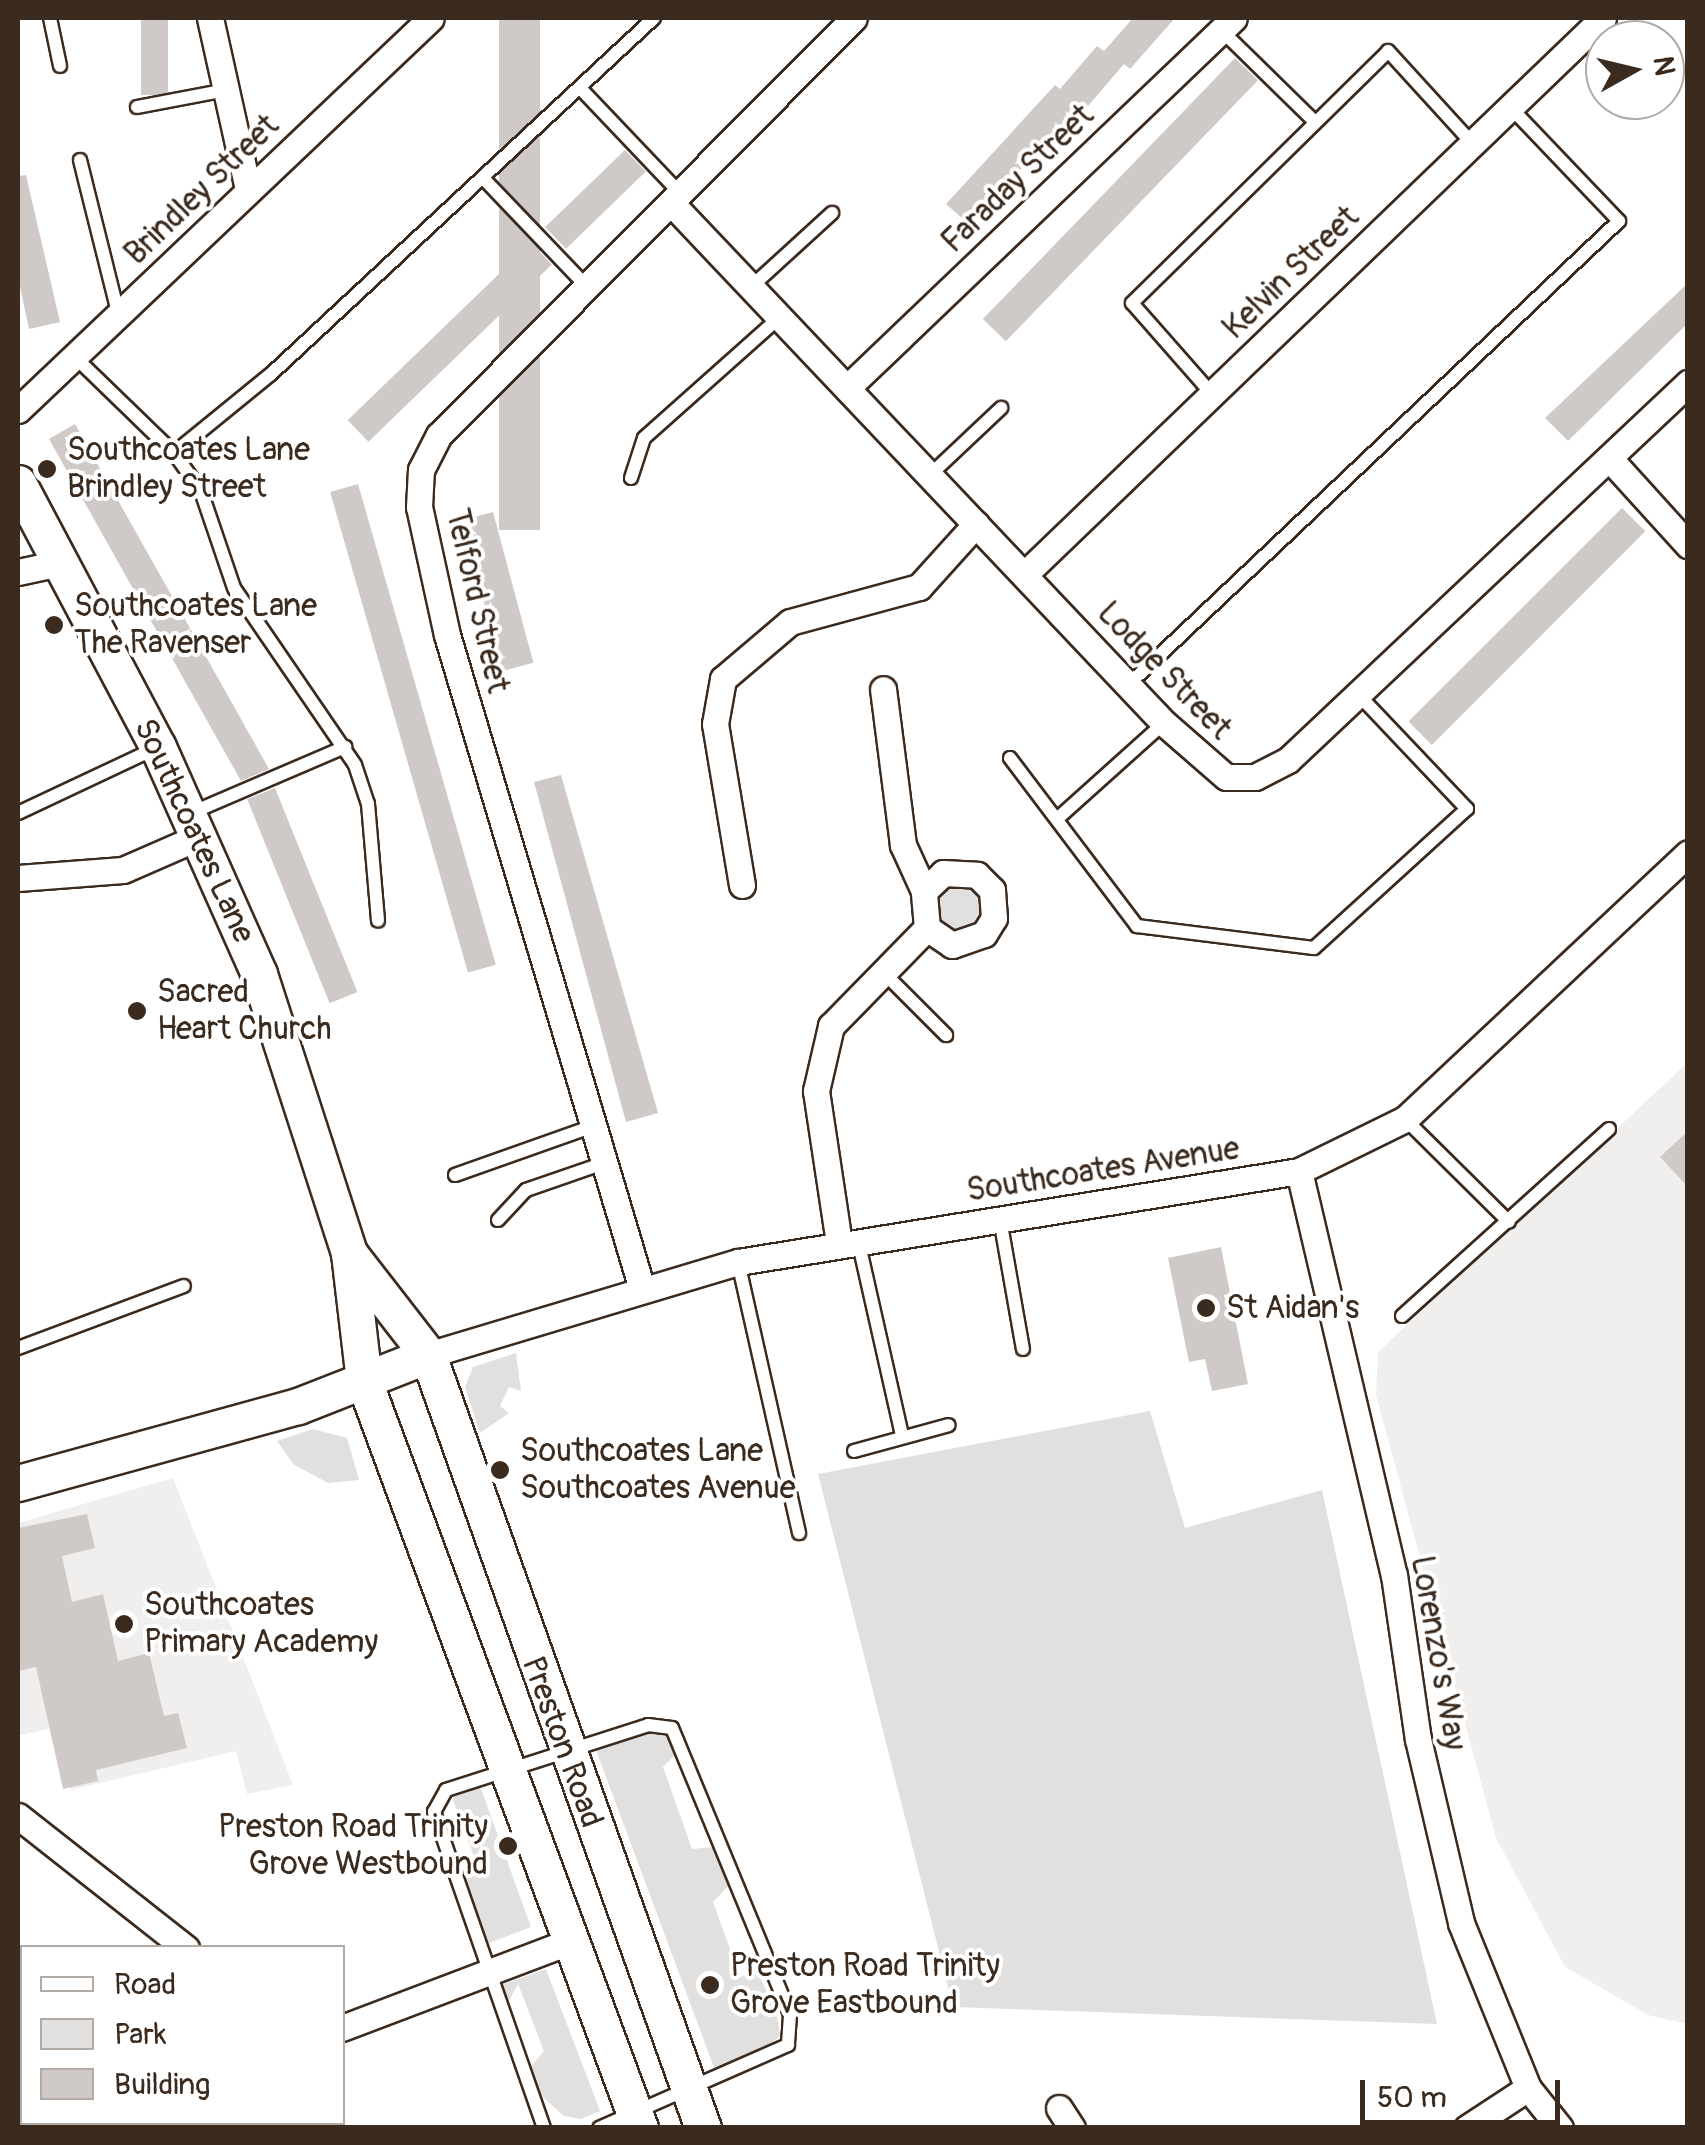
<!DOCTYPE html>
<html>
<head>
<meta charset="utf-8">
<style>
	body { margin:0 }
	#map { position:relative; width:1705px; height:2145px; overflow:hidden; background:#fff; font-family:Pangolin,sans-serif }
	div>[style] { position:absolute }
	.built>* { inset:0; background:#f1efee }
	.green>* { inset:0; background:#e2e0de }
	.round { border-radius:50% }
	.building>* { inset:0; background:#cfcac7; transform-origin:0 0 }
	.roads { filter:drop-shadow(2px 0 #3b2a1e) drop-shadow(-2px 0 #3b2a1e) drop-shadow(0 2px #3b2a1e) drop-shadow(0 -2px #3b2a1e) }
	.lane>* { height:12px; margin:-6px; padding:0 6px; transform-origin:6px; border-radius:6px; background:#fff }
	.street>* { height:25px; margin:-12.5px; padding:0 12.5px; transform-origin:12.5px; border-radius:12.5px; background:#fff }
	.secondary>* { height:35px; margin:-17.5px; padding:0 17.5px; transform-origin:17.5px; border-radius:17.5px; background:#fff }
	.dots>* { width:28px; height:28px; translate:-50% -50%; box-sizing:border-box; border:5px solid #fff; border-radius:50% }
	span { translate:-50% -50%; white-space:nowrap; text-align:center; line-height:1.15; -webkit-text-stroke:8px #fff; paint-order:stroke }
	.street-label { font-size:32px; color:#3b2a1e }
	.poi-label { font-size:32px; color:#3b2a1e }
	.left { translate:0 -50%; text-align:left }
	.right { translate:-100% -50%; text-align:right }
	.frame { position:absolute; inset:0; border:20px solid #3b2a1e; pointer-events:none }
	.legend { position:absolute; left:20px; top:1945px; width:325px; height:180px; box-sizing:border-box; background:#fff; border:2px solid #b1aaa5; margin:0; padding:12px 18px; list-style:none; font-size:30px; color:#3b2a1e }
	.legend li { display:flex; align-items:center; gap:20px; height:50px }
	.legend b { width:50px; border:2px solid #b1aaa5 }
	.north { position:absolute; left:1585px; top:20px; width:100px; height:100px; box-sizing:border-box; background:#fff; border:2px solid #b1aaa5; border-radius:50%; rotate:82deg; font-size:28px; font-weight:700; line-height:40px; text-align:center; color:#3b2a1e }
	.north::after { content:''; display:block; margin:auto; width:35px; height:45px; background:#3b2a1e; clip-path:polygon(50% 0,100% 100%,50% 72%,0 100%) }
	.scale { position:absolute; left:1360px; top:2080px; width:200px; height:45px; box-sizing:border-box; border:5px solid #3b2a1e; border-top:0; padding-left:12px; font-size:30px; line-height:35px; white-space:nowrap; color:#3b2a1e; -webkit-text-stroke:8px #fff; paint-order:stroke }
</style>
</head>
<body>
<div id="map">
	<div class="built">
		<div style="clip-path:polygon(1687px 1063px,1687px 2024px,1648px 2015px,1565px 1967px,1496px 1838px,1376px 1395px,1378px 1352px)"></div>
		<div style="clip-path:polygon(173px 1478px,293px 1785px,247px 1794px,236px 1751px,71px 1790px,55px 1727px,18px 1736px,18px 1523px)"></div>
	</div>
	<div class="green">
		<div class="round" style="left:933px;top:882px;width:48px;height:48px"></div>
		<div style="clip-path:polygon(516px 1353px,521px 1391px,509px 1387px,500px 1406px,509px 1413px,480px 1433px,465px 1387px,473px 1367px)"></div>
		<div style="clip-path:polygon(1150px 1411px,1185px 1528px,1322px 1490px,1437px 2024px,953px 2007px,818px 1474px)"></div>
		<div style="clip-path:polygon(313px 1429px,347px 1438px,359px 1480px,328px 1483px,293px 1464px,277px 1441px)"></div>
		<div style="clip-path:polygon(646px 1731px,668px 1733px,678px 1752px,663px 1767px,692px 1849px,715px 1847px,731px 1883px,713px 1902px,740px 1977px,758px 1971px,778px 2020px,780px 2036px,768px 2046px,715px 2070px,596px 1750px)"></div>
		<div style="clip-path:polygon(480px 1786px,531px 1927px,484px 1945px,463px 1884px,474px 1856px,452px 1797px)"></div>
		<div style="clip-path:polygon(546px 1969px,600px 2111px,581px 2119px,564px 2116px,534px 2089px,528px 2070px,544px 2051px,518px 1984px,507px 2004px,499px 1986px)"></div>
	</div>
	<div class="building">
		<div style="left:141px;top:18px;width:27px;height:77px"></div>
		<div style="left:499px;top:18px;width:41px;height:512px"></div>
		<div style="clip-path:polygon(1133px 18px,1175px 18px,1130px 69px,1124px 64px,1088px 106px,1083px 101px,970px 225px,946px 204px,1055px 85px,1060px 89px,1097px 46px,1104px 51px)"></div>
		<div style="left:1235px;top:58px;width:32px;height:363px;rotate:44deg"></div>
		<div style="left:625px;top:150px;width:30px;height:111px;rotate:46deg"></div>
		<div style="clip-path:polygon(26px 175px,60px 322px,29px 329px,18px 277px,18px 176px)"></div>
		<div style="left:531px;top:243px;width:30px;height:255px;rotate:46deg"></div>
		<div style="clip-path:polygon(1688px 283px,1688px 323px,1568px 441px,1545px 418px)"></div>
		<div style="clip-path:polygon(75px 424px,173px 598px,269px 769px,241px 781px,187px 685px,49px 439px)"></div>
		<div style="left:358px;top:484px;width:500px;height:29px;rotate:74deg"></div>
		<div style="left:1622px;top:508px;width:33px;height:302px;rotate:45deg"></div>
		<div style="left:493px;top:512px;width:156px;height:32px;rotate:75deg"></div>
		<div style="clip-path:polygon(561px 775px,658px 1113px,626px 1122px,534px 782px)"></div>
		<div style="left:275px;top:788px;width:220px;height:30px;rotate:68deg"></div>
		<div style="clip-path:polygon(1688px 1131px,1688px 1187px,1660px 1157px)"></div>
		<div style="clip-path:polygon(1221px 1247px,1248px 1384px,1212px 1391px,1205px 1359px,1189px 1362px,1168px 1258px)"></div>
		<div style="clip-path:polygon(87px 1514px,95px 1548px,62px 1556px,72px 1602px,103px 1594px,118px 1661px,149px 1653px,164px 1716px,178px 1713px,187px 1748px,96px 1770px,98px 1781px,63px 1789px,36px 1667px,18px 1671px,18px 1528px)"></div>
	</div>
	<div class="roads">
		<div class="lane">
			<div style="left:50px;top:18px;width:49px;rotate:78.2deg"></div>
			<div style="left:1221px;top:30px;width:132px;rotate:44.4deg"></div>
			<div style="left:580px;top:88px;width:148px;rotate:46.4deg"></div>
			<div style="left:137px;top:107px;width:91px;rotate:-10.8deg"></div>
			<div style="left:80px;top:160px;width:157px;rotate:76deg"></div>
			<div style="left:483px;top:178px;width:151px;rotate:46.3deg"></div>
			<div style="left:751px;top:287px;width:110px;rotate:-42.4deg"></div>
			<div style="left:76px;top:358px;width:136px;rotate:44.1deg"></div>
			<div style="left:174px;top:453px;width:47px;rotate:54.6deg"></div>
			<div style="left:201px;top:491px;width:102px;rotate:71.2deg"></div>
			<div style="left:234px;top:588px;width:214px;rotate:55.6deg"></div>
			<div style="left:355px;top:765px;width:41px;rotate:71.6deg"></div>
			<div style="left:368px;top:804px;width:117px;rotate:85.1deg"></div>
			<div style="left:1212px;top:394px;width:121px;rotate:-131.3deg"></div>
			<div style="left:1132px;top:303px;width:359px;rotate:-44.5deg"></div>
			<div style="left:1388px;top:51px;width:125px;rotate:47.6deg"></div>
			<div style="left:174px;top:453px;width:125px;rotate:-39.2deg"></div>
			<div style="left:271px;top:374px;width:523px;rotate:-42.91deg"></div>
			<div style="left:930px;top:475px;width:98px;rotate:-43.3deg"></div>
			<div style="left:631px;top:478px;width:42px;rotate:-72deg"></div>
			<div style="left:644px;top:438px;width:182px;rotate:-41.7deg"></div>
			<div style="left:1129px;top:684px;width:674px;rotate:-43.38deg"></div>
			<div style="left:1619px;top:221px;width:158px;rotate:-133.7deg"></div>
			<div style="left:1010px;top:758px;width:211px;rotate:52.9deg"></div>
			<div style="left:1137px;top:926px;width:178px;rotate:7.1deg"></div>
			<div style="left:1314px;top:948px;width:207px;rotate:-42.3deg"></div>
			<div style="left:1467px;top:809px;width:158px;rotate:-133.5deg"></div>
			<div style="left:18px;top:813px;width:153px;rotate:-25.2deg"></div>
			<div style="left:191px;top:813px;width:168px;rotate:-23.2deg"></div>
			<div style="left:1057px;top:819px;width:144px;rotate:-41.9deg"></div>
			<div style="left:884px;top:973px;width:88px;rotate:45deg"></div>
			<div style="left:1405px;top:1119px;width:146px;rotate:44.7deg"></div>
			<div style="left:455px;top:1175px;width:146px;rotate:-19.5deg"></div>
			<div style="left:1000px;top:1219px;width:132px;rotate:80deg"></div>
			<div style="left:498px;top:1220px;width:41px;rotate:-47deg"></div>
			<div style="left:526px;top:1190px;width:83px;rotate:-19.1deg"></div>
			<div style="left:858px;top:1240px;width:201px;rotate:77.3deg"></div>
			<div style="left:738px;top:1262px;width:278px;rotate:77.3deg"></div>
			<div style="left:1402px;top:1316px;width:279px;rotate:-42.1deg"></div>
			<div style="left:18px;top:1348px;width:177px;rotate:-20.5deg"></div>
			<div style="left:854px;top:1451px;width:98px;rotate:-15.3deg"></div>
			<div style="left:544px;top:2128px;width:335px;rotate:-109.2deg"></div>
			<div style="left:434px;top:1812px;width:25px;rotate:-61deg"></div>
			<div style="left:446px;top:1790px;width:212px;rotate:-17.8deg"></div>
			<div style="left:648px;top:1725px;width:24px;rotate:7deg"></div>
			<div style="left:672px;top:1728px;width:310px;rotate:67.6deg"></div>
			<div style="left:790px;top:2015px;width:30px;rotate:94deg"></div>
			<div style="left:788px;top:2045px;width:206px;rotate:156.3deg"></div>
		</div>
		<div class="street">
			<div style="left:210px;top:18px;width:176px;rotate:77.5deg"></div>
			<div style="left:674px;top:206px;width:712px;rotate:46.54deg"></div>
			<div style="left:1164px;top:723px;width:82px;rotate:41.1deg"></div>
			<div style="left:1226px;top:777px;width:29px"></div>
			<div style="left:1255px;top:777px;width:37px;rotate:-27deg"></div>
			<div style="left:1288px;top:760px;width:550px;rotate:-43.3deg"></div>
			<div style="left:847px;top:388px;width:535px;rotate:-43.71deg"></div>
			<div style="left:18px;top:410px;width:569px;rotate:-43.51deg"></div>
			<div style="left:1609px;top:458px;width:118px;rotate:47.8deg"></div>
			<div style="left:18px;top:572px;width:38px;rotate:-12deg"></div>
			<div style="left:1025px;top:574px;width:802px;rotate:-43.89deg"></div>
			<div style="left:18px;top:878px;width:105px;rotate:-4.4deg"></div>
			<div style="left:123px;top:870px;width:85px;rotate:-23.6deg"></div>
			<div style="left:742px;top:885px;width:163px;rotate:-99.5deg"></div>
			<div style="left:715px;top:724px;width:46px;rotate:-79.9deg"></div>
			<div style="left:723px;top:679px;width:88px;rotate:-40.4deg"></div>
			<div style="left:790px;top:622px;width:134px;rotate:-15.2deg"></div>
			<div style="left:919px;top:587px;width:85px;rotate:-47.9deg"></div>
			<div style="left:924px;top:891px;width:26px;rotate:-43deg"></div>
			<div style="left:943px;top:873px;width:34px;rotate:3deg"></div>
			<div style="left:977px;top:875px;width:21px;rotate:45deg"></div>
			<div style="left:992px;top:890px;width:28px;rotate:86deg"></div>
			<div style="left:994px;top:918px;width:19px;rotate:122deg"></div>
			<div style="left:984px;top:934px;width:34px;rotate:161deg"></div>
			<div style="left:952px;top:945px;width:30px;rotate:-146deg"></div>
			<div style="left:1299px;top:1171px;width:415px;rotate:76.8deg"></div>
			<div style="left:1394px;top:1575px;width:166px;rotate:81.7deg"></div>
			<div style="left:1418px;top:1739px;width:189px;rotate:76.8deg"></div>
			<div style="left:1461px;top:1923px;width:178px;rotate:67.9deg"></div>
			<div style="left:1528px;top:2088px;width:51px;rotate:51.3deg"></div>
			<div style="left:839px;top:1243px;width:154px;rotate:-98.6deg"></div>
			<div style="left:816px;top:1091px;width:67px;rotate:-77deg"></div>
			<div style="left:831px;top:1026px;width:137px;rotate:-45.6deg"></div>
			<div style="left:927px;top:928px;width:37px;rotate:-95deg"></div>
			<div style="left:924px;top:891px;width:51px;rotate:-114.5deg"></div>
			<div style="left:903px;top:845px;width:157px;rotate:-97.3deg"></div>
			<div style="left:642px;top:1289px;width:682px;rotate:-106.6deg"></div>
			<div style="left:447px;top:635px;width:131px;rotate:-102.3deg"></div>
			<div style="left:419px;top:507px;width:37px;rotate:-87deg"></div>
			<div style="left:421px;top:470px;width:39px;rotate:-63deg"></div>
			<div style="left:439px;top:435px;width:588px;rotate:-45.14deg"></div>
			<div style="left:428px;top:1355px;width:324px;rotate:-16.7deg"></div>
			<div style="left:738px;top:1262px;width:568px;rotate:-9.21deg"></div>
			<div style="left:1299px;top:1171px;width:118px;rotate:-26.1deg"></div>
			<div style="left:1405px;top:1119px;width:388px;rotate:-43.2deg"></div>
			<div style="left:18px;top:1816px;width:214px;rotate:38.2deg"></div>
			<div style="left:342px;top:2028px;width:245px;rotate:-20.8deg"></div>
			<div style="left:1059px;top:2108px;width:24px;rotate:57deg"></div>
			<div style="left:283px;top:2122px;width:6px;rotate:81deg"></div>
			<div style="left:1467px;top:2128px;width:73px;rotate:-33.3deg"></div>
		</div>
		<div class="secondary">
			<div style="left:18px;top:483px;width:299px;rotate:62.1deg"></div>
			<div style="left:158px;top:747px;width:248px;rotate:66deg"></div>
			<div style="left:259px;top:974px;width:293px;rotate:72.1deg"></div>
			<div style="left:349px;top:1253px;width:129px;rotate:83.3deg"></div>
			<div style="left:364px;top:1381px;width:796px;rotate:69.72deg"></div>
			<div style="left:349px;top:1253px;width:129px;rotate:52.2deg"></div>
			<div style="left:428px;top:1355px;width:820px;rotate:70.42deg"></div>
			<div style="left:18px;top:1483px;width:290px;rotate:-15.4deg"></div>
			<div style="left:298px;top:1406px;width:140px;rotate:-21.4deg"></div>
		</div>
	</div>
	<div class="dots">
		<div style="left:47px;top:469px;background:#3b2a1e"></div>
		<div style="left:54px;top:625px;background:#3b2a1e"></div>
		<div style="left:137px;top:1011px;background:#3b2a1e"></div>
		<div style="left:1206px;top:1308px;background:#3b2a1e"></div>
		<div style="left:500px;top:1470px;background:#3b2a1e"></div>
		<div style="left:124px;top:1624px;background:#3b2a1e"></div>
		<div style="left:508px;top:1846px;background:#3b2a1e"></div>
		<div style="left:710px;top:1985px;background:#3b2a1e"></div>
	</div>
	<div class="street-label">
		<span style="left:1018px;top:179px;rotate:-44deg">Faraday Street</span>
		<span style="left:202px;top:190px;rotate:-44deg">Brindley Street</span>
		<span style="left:1291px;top:273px;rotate:-44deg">Kelvin Street</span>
		<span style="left:477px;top:601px;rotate:77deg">Telford Street</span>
		<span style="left:1164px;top:671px;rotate:46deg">Lodge Street</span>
		<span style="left:194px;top:831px;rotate:65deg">Southcoates Lane</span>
		<span style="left:1103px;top:1170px;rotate:-9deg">Southcoates Avenue</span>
		<span style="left:1438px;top:1653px;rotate:80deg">Lorenzo's Way</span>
		<span style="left:562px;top:1742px;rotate:70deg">Preston Road</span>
	</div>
	<div class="poi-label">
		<span class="left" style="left:67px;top:469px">Southcoates Lane<br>Brindley Street</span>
		<span class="left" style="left:74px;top:625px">Southcoates Lane<br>The Ravenser</span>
		<span class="left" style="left:157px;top:1011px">Sacred<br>Heart Church</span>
		<span class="left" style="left:1226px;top:1308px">St Aidan's</span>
		<span class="left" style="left:520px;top:1470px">Southcoates Lane<br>Southcoates Avenue</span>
		<span class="left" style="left:144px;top:1624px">Southcoates<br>Primary Academy</span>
		<span class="right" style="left:488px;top:1846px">Preston Road Trinity<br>Grove Westbound</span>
		<span class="left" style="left:730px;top:1985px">Preston Road Trinity<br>Grove Eastbound</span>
	</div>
	<div class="frame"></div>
	<ul class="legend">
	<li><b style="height:12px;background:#fff"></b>Road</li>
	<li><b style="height:28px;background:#e2e0de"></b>Park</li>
	<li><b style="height:28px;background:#cfcac7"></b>Building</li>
	</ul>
	<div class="north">N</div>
	<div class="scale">50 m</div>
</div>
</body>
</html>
